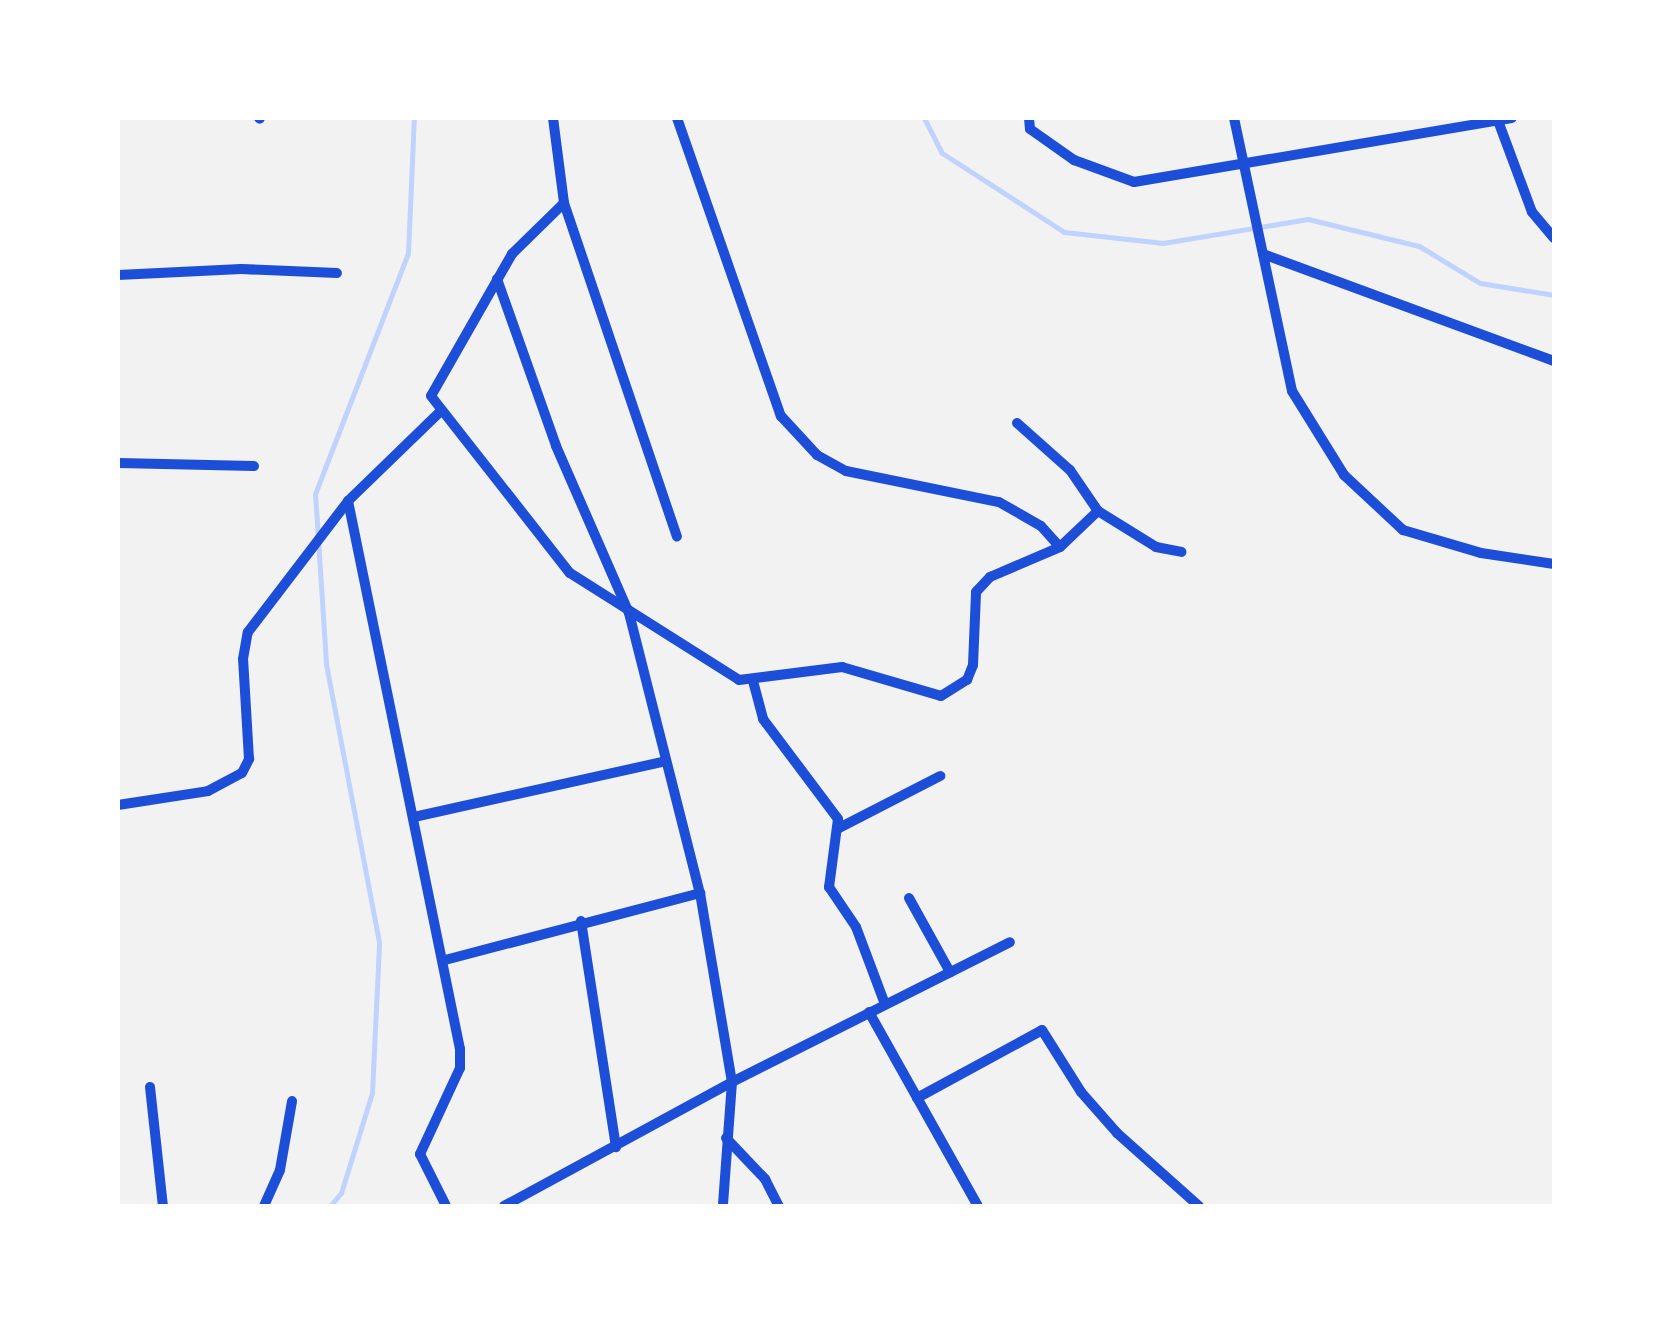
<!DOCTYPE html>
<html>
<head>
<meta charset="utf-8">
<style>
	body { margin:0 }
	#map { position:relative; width:1672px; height:1324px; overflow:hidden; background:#f2f2f2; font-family:Merriweather,serif }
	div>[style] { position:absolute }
	.stream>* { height:5px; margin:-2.5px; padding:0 2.5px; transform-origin:2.5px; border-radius:2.5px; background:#bfd3fe }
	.minor>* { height:10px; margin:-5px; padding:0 5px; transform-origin:5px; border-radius:5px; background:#1d4ed8 }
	span { translate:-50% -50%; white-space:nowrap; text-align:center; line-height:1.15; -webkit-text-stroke:10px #fff; paint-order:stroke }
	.frame { position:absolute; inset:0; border:120px solid #fff; pointer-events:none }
</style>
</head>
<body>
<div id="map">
	<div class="stream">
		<div style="left:924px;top:118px;width:39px;rotate:63deg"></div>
		<div style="left:942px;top:153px;width:145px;rotate:32.9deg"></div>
		<div style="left:1064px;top:232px;width:100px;rotate:6.3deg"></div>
		<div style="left:1163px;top:243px;width:147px;rotate:-9.4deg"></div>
		<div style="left:1308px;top:219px;width:114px;rotate:13.7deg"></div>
		<div style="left:1419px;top:246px;width:71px;rotate:31.2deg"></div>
		<div style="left:1480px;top:283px;width:75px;rotate:9.2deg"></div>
		<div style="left:330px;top:1206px;width:17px;rotate:-50deg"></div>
		<div style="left:341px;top:1193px;width:105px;rotate:-72.8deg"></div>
		<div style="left:372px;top:1093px;width:151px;rotate:-87.3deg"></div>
		<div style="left:379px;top:942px;width:284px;rotate:-100.8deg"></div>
		<div style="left:326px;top:663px;width:169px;rotate:-93.7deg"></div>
		<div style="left:315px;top:494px;width:258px;rotate:-68.9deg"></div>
		<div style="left:408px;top:253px;width:135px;rotate:-87.5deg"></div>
	</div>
	<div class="minor">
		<div style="left:259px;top:118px;width:1px;rotate:45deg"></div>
		<div style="left:553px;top:118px;width:86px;rotate:82.6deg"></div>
		<div style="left:564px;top:203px;width:73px;rotate:135.6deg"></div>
		<div style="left:512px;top:254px;width:163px;rotate:119.7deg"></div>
		<div style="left:431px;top:396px;width:225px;rotate:51.9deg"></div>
		<div style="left:570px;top:573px;width:200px;rotate:32.3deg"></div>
		<div style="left:739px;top:680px;width:104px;rotate:-7.2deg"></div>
		<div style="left:842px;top:667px;width:103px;rotate:16.3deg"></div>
		<div style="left:941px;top:696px;width:31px;rotate:-32deg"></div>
		<div style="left:967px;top:680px;width:16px;rotate:-68deg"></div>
		<div style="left:973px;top:665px;width:73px;rotate:-87.6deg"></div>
		<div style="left:976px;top:592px;width:21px;rotate:-47deg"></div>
		<div style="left:990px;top:577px;width:76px;rotate:-23.2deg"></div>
		<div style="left:1060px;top:547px;width:52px;rotate:-43.5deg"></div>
		<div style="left:677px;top:118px;width:316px;rotate:70.8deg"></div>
		<div style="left:781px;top:416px;width:53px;rotate:47.3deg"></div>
		<div style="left:817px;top:455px;width:33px;rotate:29deg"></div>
		<div style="left:846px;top:471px;width:156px;rotate:11.5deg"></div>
		<div style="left:999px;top:502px;width:48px;rotate:29.7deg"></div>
		<div style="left:1041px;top:526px;width:28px;rotate:48deg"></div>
		<div style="left:1029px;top:118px;width:11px;rotate:85deg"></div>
		<div style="left:1030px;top:129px;width:54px;rotate:35.2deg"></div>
		<div style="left:1074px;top:160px;width:64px;rotate:20.1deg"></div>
		<div style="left:1134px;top:182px;width:383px;rotate:-9.6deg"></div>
		<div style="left:1234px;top:118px;width:279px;rotate:78deg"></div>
		<div style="left:1292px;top:391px;width:99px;rotate:58.2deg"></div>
		<div style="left:1344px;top:475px;width:81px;rotate:43deg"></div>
		<div style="left:1403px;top:530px;width:81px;rotate:16.4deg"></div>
		<div style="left:1481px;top:553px;width:74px;rotate:8.6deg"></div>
		<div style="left:1497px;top:118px;width:100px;rotate:69.6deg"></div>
		<div style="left:1532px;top:212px;width:34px;rotate:50deg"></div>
		<div style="left:564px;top:203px;width:352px;rotate:71.3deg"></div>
		<div style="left:1263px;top:254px;width:310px;rotate:20.2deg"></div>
		<div style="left:118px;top:275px;width:123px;rotate:-2.8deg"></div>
		<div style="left:241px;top:269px;width:96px;rotate:2.4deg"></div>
		<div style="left:497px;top:279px;width:177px;rotate:70.5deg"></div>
		<div style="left:556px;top:446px;width:182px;rotate:66.4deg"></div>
		<div style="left:629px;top:613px;width:289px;rotate:75.8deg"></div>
		<div style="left:700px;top:893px;width:192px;rotate:80.4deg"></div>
		<div style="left:732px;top:1082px;width:124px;rotate:94.2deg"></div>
		<div style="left:1017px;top:423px;width:71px;rotate:41.6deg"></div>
		<div style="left:1070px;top:470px;width:50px;rotate:55.7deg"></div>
		<div style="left:1098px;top:511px;width:68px;rotate:31.8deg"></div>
		<div style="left:1156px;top:547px;width:26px;rotate:11deg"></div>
		<div style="left:118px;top:463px;width:136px;rotate:1.3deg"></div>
		<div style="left:348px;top:501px;width:559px;rotate:78.45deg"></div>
		<div style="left:460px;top:1049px;width:19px;rotate:90deg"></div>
		<div style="left:460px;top:1068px;width:95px;rotate:114.9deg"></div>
		<div style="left:420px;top:1154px;width:58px;rotate:63.4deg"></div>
		<div style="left:753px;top:681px;width:39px;rotate:75deg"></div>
		<div style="left:763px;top:719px;width:125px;rotate:53.1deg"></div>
		<div style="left:838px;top:819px;width:69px;rotate:97.5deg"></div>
		<div style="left:829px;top:887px;width:48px;rotate:56deg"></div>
		<div style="left:856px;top:927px;width:82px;rotate:69.4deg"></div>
		<div style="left:118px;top:805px;width:91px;rotate:-8.8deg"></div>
		<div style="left:208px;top:791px;width:38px;rotate:-28deg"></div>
		<div style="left:242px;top:773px;width:16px;rotate:-63deg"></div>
		<div style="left:249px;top:759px;width:100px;rotate:-93.4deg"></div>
		<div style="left:243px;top:659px;width:27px;rotate:-80deg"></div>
		<div style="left:248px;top:632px;width:165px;rotate:-52.6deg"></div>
		<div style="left:348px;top:501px;width:128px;rotate:-44.1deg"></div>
		<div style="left:414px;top:817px;width:258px;rotate:-12.5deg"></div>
		<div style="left:839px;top:828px;width:114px;rotate:-27.2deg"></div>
		<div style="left:909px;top:898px;width:85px;rotate:61deg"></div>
		<div style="left:581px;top:921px;width:229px;rotate:81.2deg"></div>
		<div style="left:445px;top:960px;width:264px;rotate:-14.7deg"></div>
		<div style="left:869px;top:1012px;width:223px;rotate:60.7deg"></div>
		<div style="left:150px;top:1087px;width:120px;rotate:83.8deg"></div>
		<div style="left:917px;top:1098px;width:142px;rotate:-28.5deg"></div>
		<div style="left:1042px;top:1030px;width:73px;rotate:57.8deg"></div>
		<div style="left:1081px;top:1092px;width:55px;rotate:48.7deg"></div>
		<div style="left:1117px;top:1133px;width:110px;rotate:41.7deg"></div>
		<div style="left:726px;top:1138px;width:57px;rotate:46.4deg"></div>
		<div style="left:765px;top:1179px;width:30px;rotate:63deg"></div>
		<div style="left:264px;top:1206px;width:39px;rotate:-66deg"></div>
		<div style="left:280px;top:1170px;width:70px;rotate:-80.1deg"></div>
		<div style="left:504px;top:1206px;width:260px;rotate:-28.5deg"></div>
		<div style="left:732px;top:1082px;width:311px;rotate:-26.7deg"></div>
	</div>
	<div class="frame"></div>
</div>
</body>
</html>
